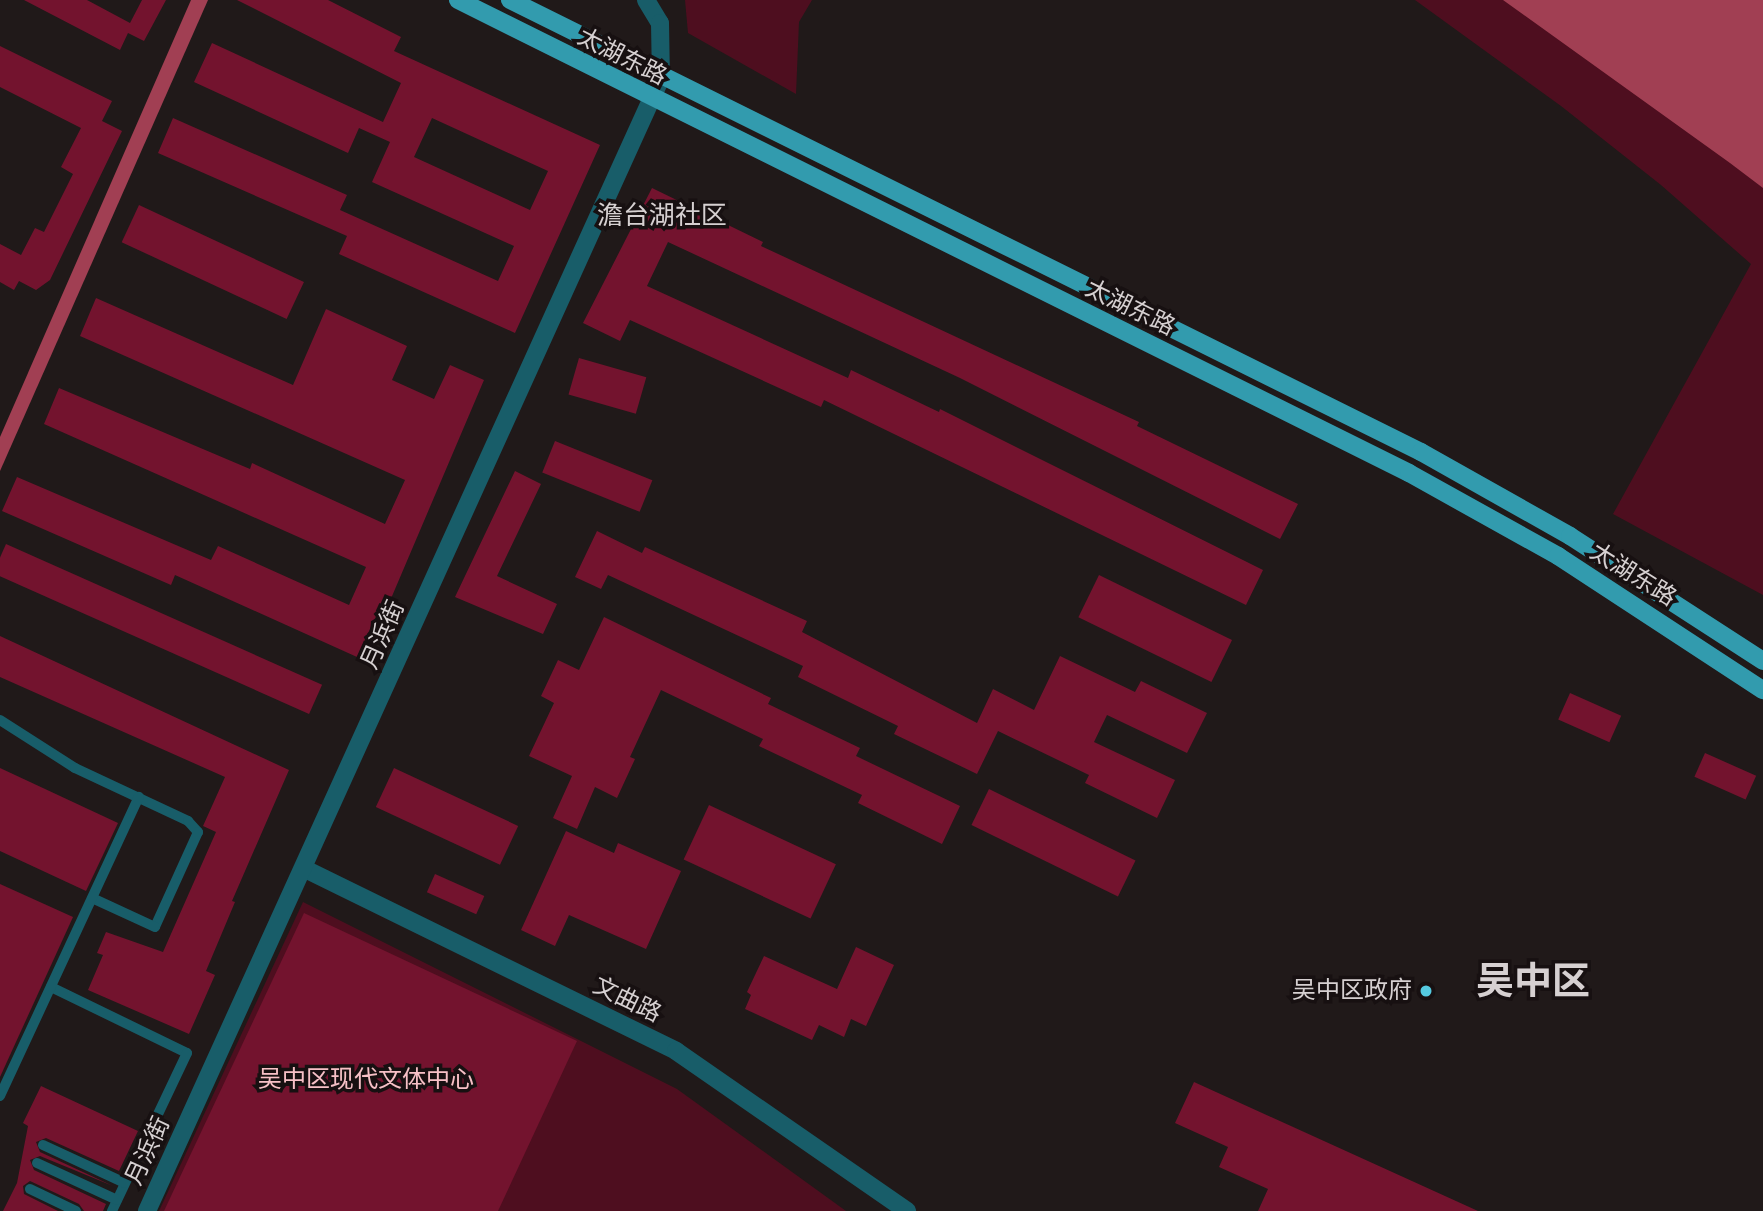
<!DOCTYPE html>
<html>
<head>
<meta charset="utf-8">
<style>
	body { margin:0 }
	#map { position:relative; width:1763px; height:1211px; overflow:hidden; background:#201919; font-family:"DejaVu Sans","Noto Sans SC",sans-serif }
	div>[style] { position:absolute }
	.green>* { inset:0; background:#4e0e1f }
	.water>* { inset:0; background:#a13f53 }
	.building>* { inset:0; background:#73132e; transform-origin:0 0 }
	.service>* { height:10px; margin:-5px; padding:0 5px; transform-origin:5px; border-radius:5px; background:#185d69 }
	.minor>* { height:18px; margin:-9px; padding:0 9px; transform-origin:9px; border-radius:9px; background:#185d69 }
	.tertiary>* { height:18px; margin:-9px; padding:0 9px; transform-origin:9px; border-radius:9px; background:#185d69 }
	.primary>* { height:18px; margin:-9px; padding:0 9px; transform-origin:9px; border-radius:9px; background:#329bae }
	.dots>* { width:19px; height:19px; translate:-50% -50%; box-sizing:border-box; border:4px solid #171011; border-radius:50% }
	span { translate:-50% -50%; white-space:nowrap; text-align:center; line-height:1.15; -webkit-text-stroke:7px #171011; paint-order:stroke }
	.street-label { font-size:24px; color:#d6d0d1 }
	.poi-label { font-size:24px; color:#d6d0d1 }
	.right { translate:-100% -50%; text-align:right }
	.park-label { font-size:24px; color:#f7c0c6 }
	.neighbourhood-label { font-size:26px; color:#d6d0d1 }
	.town-label { font-size:38px; color:#d6d0d1; font-weight:700 }
</style>
</head>
<body>
<div id="map">
	<div class="green">
		<div style="clip-path:polygon(685px 0,812px 0,799px 22px,796px 94px,688px 33px)"></div>
		<div style="clip-path:polygon(1415px 0,1633px 0,1763px 86px,1763px 595px,1613px 514px,1751px 264px,1661px 185px,1561px 106px)"></div>
		<div style="clip-path:polygon(303px 902px,677px 1089px,846px 1211px,159px 1211px)"></div>
	</div>
	<div class="water">
		<div style="clip-path:polygon(191px 0,208px 0,0 471px,0 437px)"></div>
		<div style="clip-path:polygon(1503px 0,1763px 0,1763px 188px,1730px 163px)"></div>
	</div>
	<div class="building">
		<div style="clip-path:polygon(24px 0,87px 0,130px 23px,142px 0,166px 0,144px 41px,128px 33px,120px 50px)"></div>
		<div style="clip-path:polygon(evenodd,237px 0,328px 0,401px 37px,394px 51px,600px 145px,515px 333px,339px 254px,347px 236px,158px 153px,173px 118px,347px 195px,340px 210px,498px 281px,514px 246px,372px 182px,390px 142px,359px 128px,348px 153px,194px 82px,212px 43px,383px 122px,401px 83px,237px 0,432px 118px,548px 171px,530px 210px,414px 157px,432px 118px)"></div>
		<div style="clip-path:polygon(0 46px,112px 101px,102px 121px,122px 131px,50px 280px,36px 290px,19px 281px,14px 290px,0 282px,0 244px,21px 255px,35px 228px,44px 232px,73px 174px,61px 167px,81px 128px,0 87px)"></div>
		<div style="clip-path:polygon(652px 188px,763px 242px,761px 246px,1139px 422px,1137px 426px,1298px 504px,1280px 539px,960px 378px,668px 242px,647px 286px,848px 378px,851px 370px,939px 412px,940px 409px,1263px 570px,1246px 605px,824px 400px,821px 407px,630px 320px,620px 341px,583px 323px)"></div>
		<div style="left:139px;top:205px;width:182px;height:41px;rotate:25deg"></div>
		<div style="clip-path:polygon(96px 298px,293px 385px,326px 309px,407px 346px,392px 380px,434px 399px,450px 365px,484px 380px,384px 615px,378px 612px,357px 657px,175px 575px,171px 585px,2px 511px,17px 477px,211px 560px,218px 546px,349px 605px,366px 567px,44px 424px,59px 388px,250px 469px,252px 463px,385px 524px,405px 480px,80px 336px)"></div>
		<div style="left:579px;top:358px;width:70px;height:38px;rotate:16deg"></div>
		<div style="left:555px;top:441px;width:105px;height:34px;rotate:22deg"></div>
		<div style="clip-path:polygon(515px 471px,541px 484px,497px 576px,557px 604px,543px 634px,455px 597px)"></div>
		<div style="clip-path:polygon(597px 531px,642px 553px,645px 547px,807px 621px,802px 632px,977px 723px,993px 689px,1034px 710px,1060px 656px,1135px 692px,1141px 681px,1207px 713px,1187px 753px,1107px 715px,1094px 742px,1175px 780px,1157px 818px,1085px 783px,1089px 775px,998px 731px,977px 774px,894px 734px,898px 726px,798px 677px,803px 666px,608px 575px,601px 589px,575px 577px)"></div>
		<div style="left:6px;top:544px;width:346px;height:32px;rotate:24deg"></div>
		<div style="left:1099px;top:575px;width:148px;height:47px;rotate:26deg"></div>
		<div style="clip-path:polygon(604px 617px,771px 698px,768px 704px,860px 748px,856px 756px,960px 806px,942px 844px,858px 803px,862px 795px,759px 746px,763px 739px,661px 690px,630px 757px,635px 759px,617px 798px,595px 787px,577px 829px,553px 818px,572px 776px,529px 756px,554px 703px,541px 696px,558px 660px,579px 670px)"></div>
		<div style="clip-path:polygon(0 636px,289px 770px,232px 901px,235px 902px,206px 971px,215px 975px,189px 1034px,88px 990px,103px 955px,97px 953px,106px 932px,163px 952px,216px 832px,203px 826px,225px 777px,0 677px)"></div>
		<div style="left:1570px;top:693px;width:56px;height:29px;rotate:24deg"></div>
		<div style="left:1705px;top:753px;width:56px;height:26px;rotate:24deg"></div>
		<div style="clip-path:polygon(0 768px,118px 823px,86px 891px,0 851px)"></div>
		<div style="left:394px;top:768px;width:137px;height:43px;rotate:25deg"></div>
		<div style="left:989px;top:789px;width:163px;height:40px;rotate:26deg"></div>
		<div style="left:709px;top:805px;width:140px;height:60px;rotate:25deg"></div>
		<div style="clip-path:polygon(566px 831px,614px 853px,618px 843px,681px 871px,646px 949px,569px 915px,555px 946px,521px 930px)"></div>
		<div style="left:435px;top:874px;width:54px;height:20px;rotate:24deg"></div>
		<div style="clip-path:polygon(0 884px,73px 917px,0 1077px)"></div>
		<div style="clip-path:polygon(304px 913px,577px 1041px,498px 1211px,164px 1211px)"></div>
		<div style="clip-path:polygon(856px 947px,894px 965px,866px 1026px,851px 1019px,844px 1037px,819px 1025px,812px 1040px,745px 1009px,751px 995px,747px 992px,764px 956px,837px 989px)"></div>
		<div style="clip-path:polygon(1194px 1082px,1478px 1211px,1258px 1211px,1268px 1189px,1219px 1167px,1228px 1147px,1175px 1123px)"></div>
		<div style="clip-path:polygon(41px 1086px,138px 1131px,119px 1171px,46px 1138px,36px 1142px,40px 1152px,113px 1186px,40px 1156px,30px 1160px,34px 1170px,106px 1204px,103px 1211px,84px 1211px,79px 1204px,30px 1181px,23px 1186px,24px 1194px,58px 1211px,3px 1211px,17px 1183px,28px 1126px,23px 1123px)"></div>
	</div>
	<div class="service">
		<div style="left:0;top:720px;width:89px;rotate:32.6deg"></div>
		<div style="left:75px;top:768px;width:125px;rotate:25.1deg"></div>
		<div style="left:188px;top:821px;width:15px;rotate:48deg"></div>
		<div style="left:198px;top:832px;width:104px;rotate:114.4deg"></div>
		<div style="left:155px;top:927px;width:69px;rotate:-155.3deg"></div>
		<div style="left:51px;top:987px;width:151px;rotate:25.9deg"></div>
		<div style="left:187px;top:1053px;width:175px;rotate:115.4deg"></div>
		<div style="left:0;top:1096px;width:330px;rotate:-65.1deg"></div>
		<div style="left:43px;top:1145px;width:90px;rotate:24.9deg"></div>
		<div style="left:37px;top:1163px;width:88px;rotate:24.8deg"></div>
		<div style="left:30px;top:1189px;width:51px;rotate:25.6deg"></div>
	</div>
	<div class="minor">
		<div style="left:646px;top:0;width:27px;rotate:59deg"></div>
		<div style="left:660px;top:23px;width:55px;rotate:89deg"></div>
	</div>
	<div class="tertiary">
		<div style="left:305px;top:869px;width:413px;rotate:26.1deg"></div>
		<div style="left:676px;top:1051px;width:281px;rotate:34.7deg"></div>
		<div style="left:147px;top:1211px;width:1244px;rotate:-65.6deg"></div>
	</div>
	<div class="primary">
		<div style="left:458px;top:0;width:1062px;rotate:26.44deg"></div>
		<div style="left:1409px;top:473px;width:171px;rotate:29.1deg"></div>
		<div style="left:1558px;top:556px;width:245px;rotate:33.2deg"></div>
		<div style="left:510px;top:0;width:1017px;rotate:26.39deg"></div>
		<div style="left:1421px;top:452px;width:171px;rotate:29.4deg"></div>
		<div style="left:1570px;top:536px;width:230px;rotate:32.9deg"></div>
	</div>
	<div class="dots">
		<div style="left:1426px;top:991px;background:#55cae0"></div>
	</div>
	<div class="street-label">
		<span style="left:622px;top:57px;rotate:27deg">太湖东路</span>
		<span style="left:1130px;top:308px;rotate:26deg">太湖东路</span>
		<span style="left:1633px;top:575px;rotate:32deg">太湖东路</span>
		<span style="left:383px;top:635px;rotate:-66deg">月浜街</span>
		<span style="left:627px;top:1000px;rotate:26deg">文曲路</span>
		<span style="left:148px;top:1151px;rotate:-65deg">月浜街</span>
	</div>
	<div class="poi-label">
		<span class="right" style="left:1412px;top:991px">吴中区政府</span>
	</div>
	<div class="park-label">
		<span style="left:366px;top:1080px">吴中区现代文体中心</span>
	</div>
	<div class="neighbourhood-label">
		<span style="left:662px;top:216px">澹台湖社区</span>
	</div>
	<div class="town-label">
		<span style="left:1533px;top:982px">吴中区</span>
	</div>
</div>
</body>
</html>
